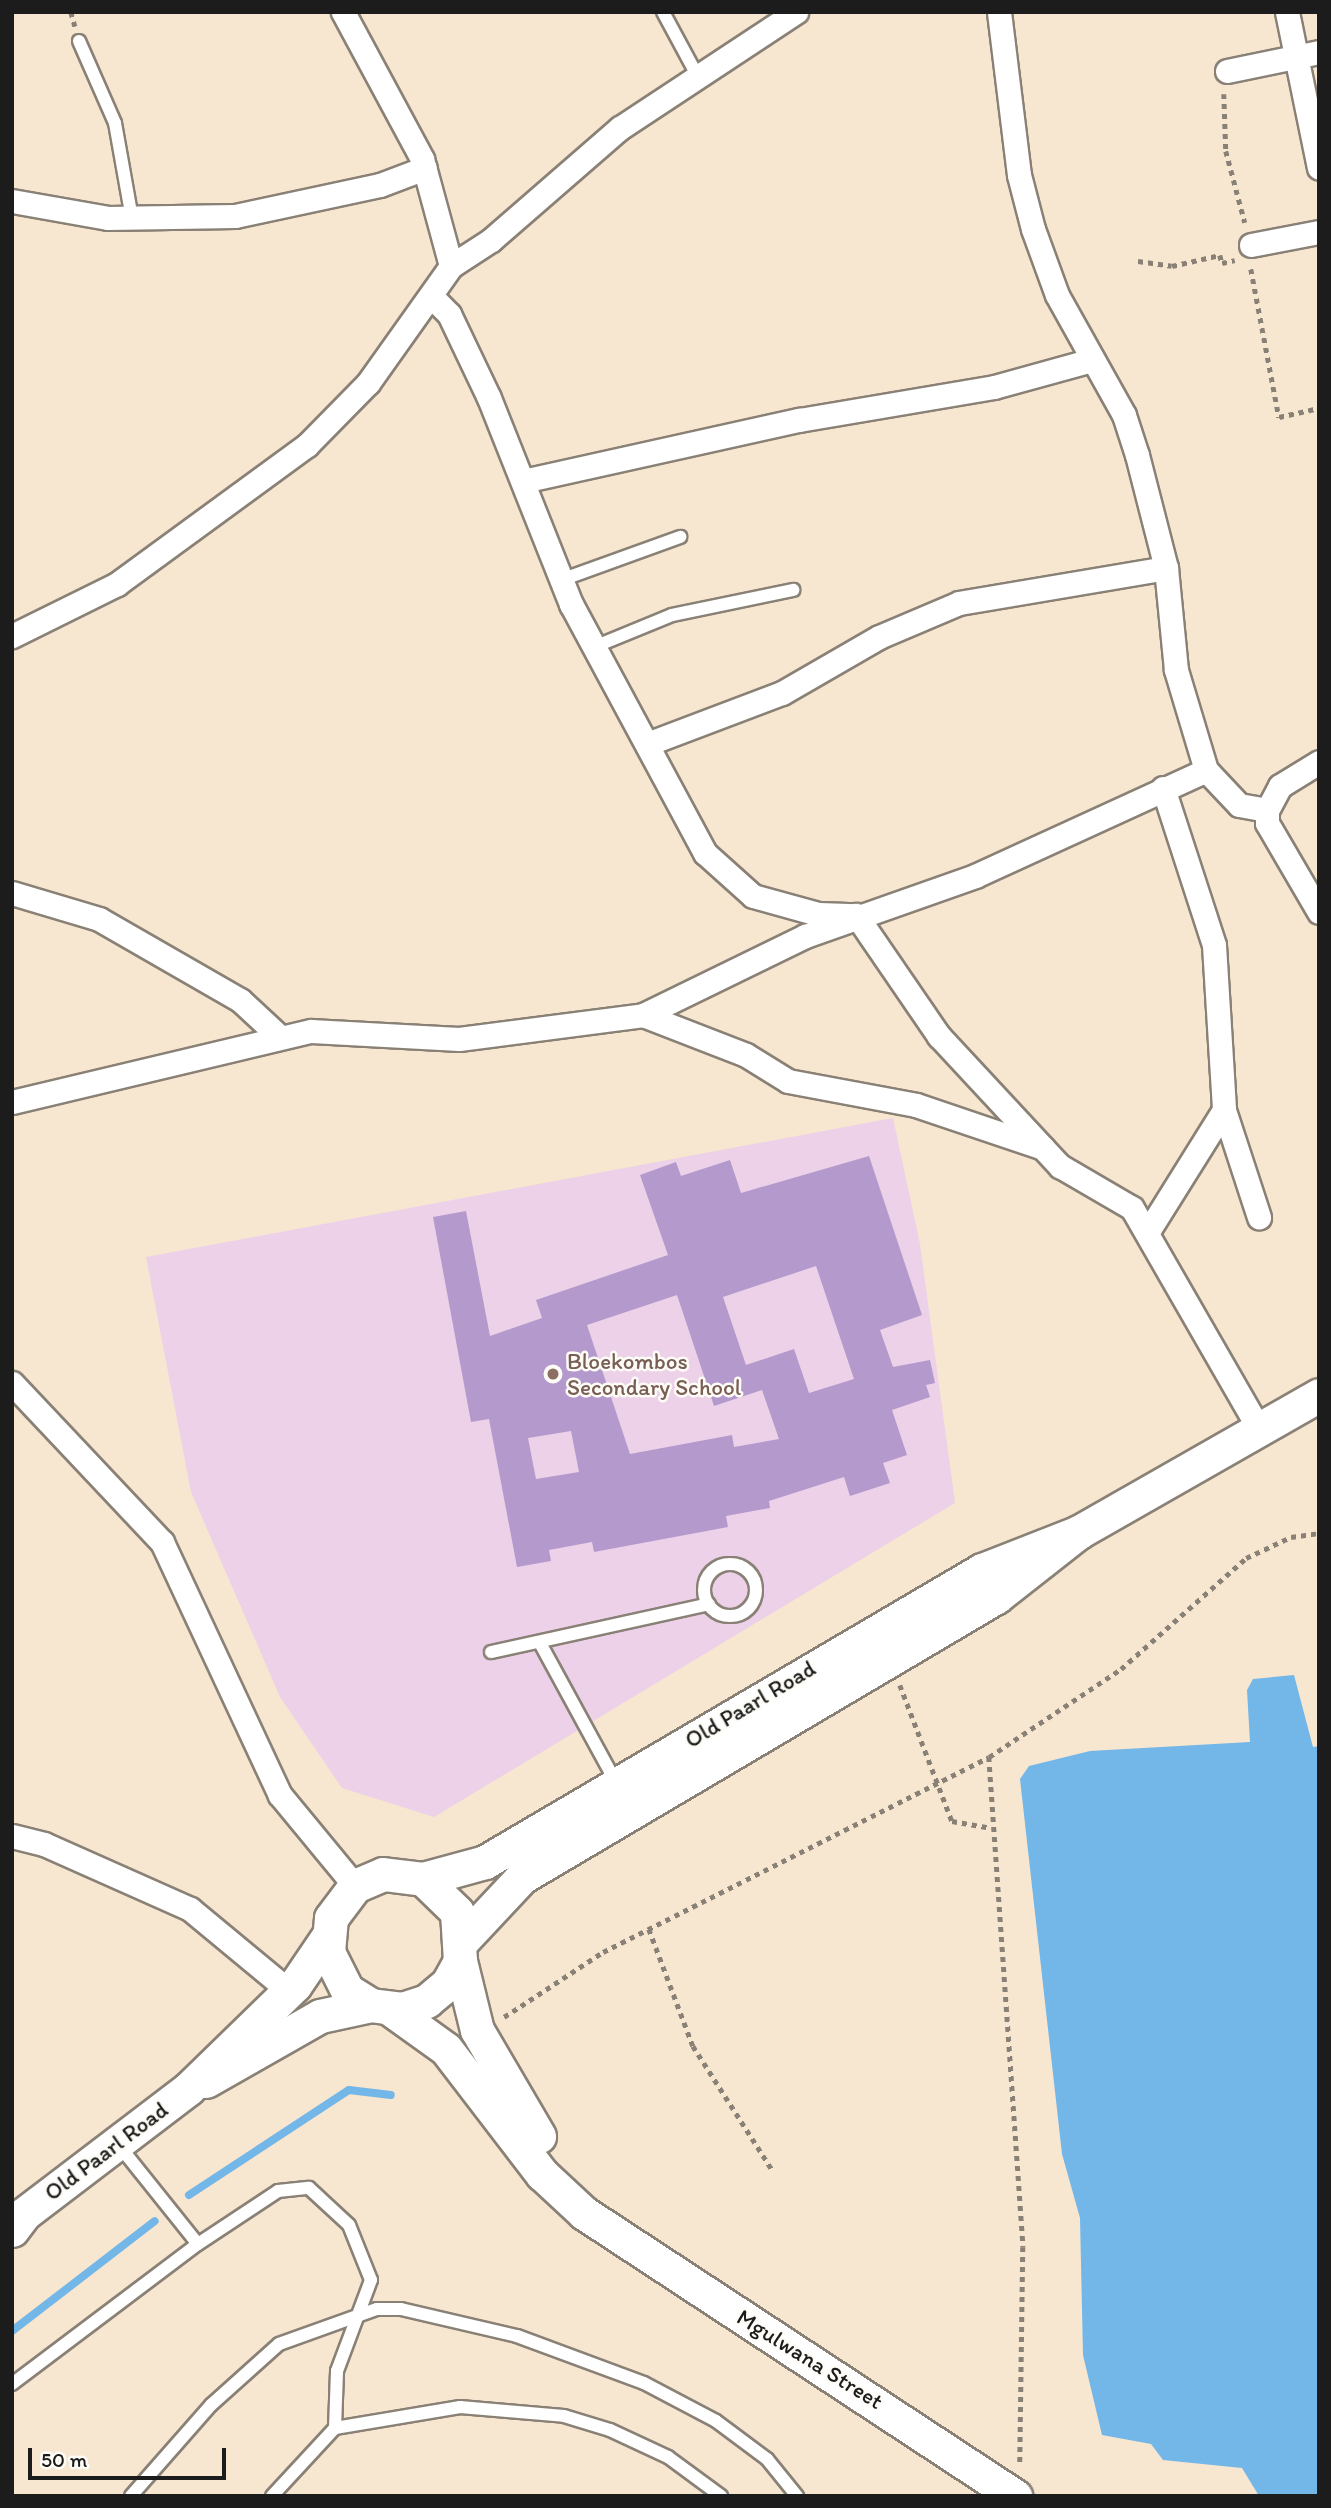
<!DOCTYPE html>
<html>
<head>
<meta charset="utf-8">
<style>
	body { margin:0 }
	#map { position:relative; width:1331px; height:2508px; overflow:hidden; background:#f7e6d0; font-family:Itim,sans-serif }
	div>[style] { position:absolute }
	.built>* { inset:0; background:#ecd1e9 }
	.water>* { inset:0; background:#73b6e8 }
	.stream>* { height:8px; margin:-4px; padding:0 4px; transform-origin:4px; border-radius:4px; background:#73b6e8 }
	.building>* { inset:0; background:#b499cc }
	.path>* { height:4.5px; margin-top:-2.25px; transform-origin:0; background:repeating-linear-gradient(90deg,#8a8176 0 5px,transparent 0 10px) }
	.roads { filter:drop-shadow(2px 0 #8a8176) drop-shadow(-2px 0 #8a8176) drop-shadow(0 2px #8a8176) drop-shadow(0 -2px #8a8176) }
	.lane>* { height:12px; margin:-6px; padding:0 6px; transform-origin:6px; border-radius:6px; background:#fff }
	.lane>.ring { margin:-6px; padding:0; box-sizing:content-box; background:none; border:12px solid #fff; border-radius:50% }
	.street>* { height:23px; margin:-11.5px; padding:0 11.5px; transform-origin:11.5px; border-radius:11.5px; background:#fff }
	.secondary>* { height:33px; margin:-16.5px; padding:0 16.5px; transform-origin:16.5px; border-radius:16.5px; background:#fff }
	.dots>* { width:19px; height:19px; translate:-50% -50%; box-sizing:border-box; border:4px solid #fdfcf7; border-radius:50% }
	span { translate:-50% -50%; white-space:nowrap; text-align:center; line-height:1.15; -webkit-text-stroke:5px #fdfcf7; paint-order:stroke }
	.education-label { font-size:23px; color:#785e54 }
	.left { translate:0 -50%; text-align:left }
	.street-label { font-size:23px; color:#1c1c1c }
	.frame { position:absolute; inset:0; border:14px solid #1c1c1c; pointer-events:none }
	.scale { position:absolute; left:28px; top:2448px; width:198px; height:32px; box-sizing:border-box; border:4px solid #1c1c1c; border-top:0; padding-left:9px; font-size:21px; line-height:24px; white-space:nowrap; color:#1c1c1c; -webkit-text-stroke:5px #fdfcf7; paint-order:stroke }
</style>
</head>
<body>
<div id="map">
	<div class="built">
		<div style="clip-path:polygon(893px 1118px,920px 1244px,955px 1503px,434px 1817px,342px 1788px,280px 1697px,191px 1492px,146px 1257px)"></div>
	</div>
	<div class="water">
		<div style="clip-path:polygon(1294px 1675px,1313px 1747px,1319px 1746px,1319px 2496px,1259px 2496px,1242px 2468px,1163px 2460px,1151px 2444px,1102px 2435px,1083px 2355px,1080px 2218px,1062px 2154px,1020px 1779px,1029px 1766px,1090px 1751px,1250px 1742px,1247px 1690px,1253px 1679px)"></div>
	</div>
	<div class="stream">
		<div style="left:189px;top:2195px;width:191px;rotate:-33.3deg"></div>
		<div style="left:349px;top:2090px;width:42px;rotate:6.8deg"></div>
		<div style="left:12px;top:2331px;width:180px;rotate:-37.6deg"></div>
	</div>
	<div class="building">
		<div style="clip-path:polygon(evenodd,869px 1156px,922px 1315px,880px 1330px,893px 1367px,930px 1360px,935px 1383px,926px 1385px,930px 1397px,892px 1410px,907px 1455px,883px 1463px,890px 1483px,850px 1496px,844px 1477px,769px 1501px,770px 1508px,726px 1516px,728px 1527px,594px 1552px,592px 1542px,549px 1550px,551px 1561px,517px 1567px,489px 1419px,471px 1422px,433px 1217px,466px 1211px,490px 1336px,542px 1318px,536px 1300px,668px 1255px,640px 1175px,676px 1162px,681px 1176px,730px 1160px,741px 1193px,869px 1156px,816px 1266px,854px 1379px,809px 1393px,794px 1349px,746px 1365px,723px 1297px,816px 1266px,869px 1156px,677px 1295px,714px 1406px,762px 1390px,779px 1439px,734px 1447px,732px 1435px,630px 1454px,587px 1325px,677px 1295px,869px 1156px,571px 1431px,579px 1472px,536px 1479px,528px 1438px,571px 1431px)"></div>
	</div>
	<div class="path">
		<div style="left:71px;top:12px;width:15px;rotate:74deg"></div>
		<div style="left:1224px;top:94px;width:57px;rotate:88deg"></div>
		<div style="left:1226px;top:151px;width:74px;rotate:75.2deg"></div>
		<div style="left:1138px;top:261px;width:34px;rotate:8deg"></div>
		<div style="left:1172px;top:266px;width:49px;rotate:-12.9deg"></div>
		<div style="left:1220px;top:255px;width:8px;rotate:76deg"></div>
		<div style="left:1222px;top:263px;width:13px;rotate:-13deg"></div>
		<div style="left:1251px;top:269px;width:151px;rotate:79.3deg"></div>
		<div style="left:1279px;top:417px;width:41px;rotate:-12.7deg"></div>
		<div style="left:900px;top:1685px;width:146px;rotate:69.1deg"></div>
		<div style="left:952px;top:1821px;width:39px;rotate:10deg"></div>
		<div style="left:989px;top:1757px;width:491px;rotate:86deg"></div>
		<div style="left:1023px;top:2247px;width:217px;rotate:90.8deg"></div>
		<div style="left:649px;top:1929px;width:125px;rotate:69.4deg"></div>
		<div style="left:693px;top:2046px;width:148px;rotate:57.4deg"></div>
		<div style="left:504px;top:2017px;width:118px;rotate:-33.3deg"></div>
		<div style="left:603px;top:1952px;width:432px;rotate:-26.8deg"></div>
		<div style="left:989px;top:1757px;width:159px;rotate:-33.7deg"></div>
		<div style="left:1121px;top:1669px;width:167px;rotate:-41.6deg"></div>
		<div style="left:1246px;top:1558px;width:50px;rotate:-25deg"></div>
		<div style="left:1291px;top:1537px;width:28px;rotate:-8deg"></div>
	</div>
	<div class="roads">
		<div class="lane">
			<div style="left:663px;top:12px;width:74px;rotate:61.7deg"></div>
			<div style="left:79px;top:41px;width:90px;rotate:66.3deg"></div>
			<div style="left:115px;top:123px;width:97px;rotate:79.9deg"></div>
			<div style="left:561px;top:580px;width:127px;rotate:-19.9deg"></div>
			<div style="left:594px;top:647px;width:84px;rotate:-22.3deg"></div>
			<div style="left:672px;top:615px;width:124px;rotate:-11.7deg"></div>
			<div class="ring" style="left:704px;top:1564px;width:40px;height:40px"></div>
			<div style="left:540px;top:1643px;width:161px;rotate:61.4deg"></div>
			<div style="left:491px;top:1652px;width:223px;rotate:-12.4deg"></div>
			<div style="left:117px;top:2143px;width:129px;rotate:51.3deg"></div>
			<div style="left:12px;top:2384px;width:233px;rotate:-37deg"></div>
			<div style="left:198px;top:2244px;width:96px;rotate:-33.5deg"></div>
			<div style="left:278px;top:2191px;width:31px;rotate:-6deg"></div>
			<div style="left:309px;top:2188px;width:54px;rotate:42.8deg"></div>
			<div style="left:349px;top:2225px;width:59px;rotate:68.2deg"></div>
			<div style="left:371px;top:2280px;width:97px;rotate:110.5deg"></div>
			<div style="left:337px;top:2371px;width:57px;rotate:92deg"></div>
			<div style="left:131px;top:2496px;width:121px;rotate:-48.7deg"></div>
			<div style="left:211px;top:2405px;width:91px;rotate:-41.9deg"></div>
			<div style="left:279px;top:2344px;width:104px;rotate:-19.7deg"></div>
			<div style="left:377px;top:2309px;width:24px"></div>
			<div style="left:401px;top:2309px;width:119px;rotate:13.1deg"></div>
			<div style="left:517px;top:2336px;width:135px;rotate:20.3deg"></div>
			<div style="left:644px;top:2383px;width:81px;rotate:27.8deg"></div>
			<div style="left:716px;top:2421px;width:64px;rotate:36.7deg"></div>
			<div style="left:767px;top:2459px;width:48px;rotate:51deg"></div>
			<div style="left:272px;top:2496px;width:93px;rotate:-47.2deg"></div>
			<div style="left:335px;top:2428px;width:127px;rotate:-9.5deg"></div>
			<div style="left:460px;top:2407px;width:104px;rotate:4.9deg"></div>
			<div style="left:564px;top:2416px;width:48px;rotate:16.9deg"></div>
			<div style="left:610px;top:2430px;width:64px;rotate:25deg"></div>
			<div style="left:668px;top:2457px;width:66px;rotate:36.3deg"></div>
		</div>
		<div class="street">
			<div style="left:343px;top:12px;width:167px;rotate:61.7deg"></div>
			<div style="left:422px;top:159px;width:111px;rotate:74.8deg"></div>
			<div style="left:999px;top:12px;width:164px;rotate:83deg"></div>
			<div style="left:1019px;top:175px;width:56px;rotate:75.5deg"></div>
			<div style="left:1033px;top:229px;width:70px;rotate:70deg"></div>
			<div style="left:1057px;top:295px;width:137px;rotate:60.8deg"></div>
			<div style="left:1124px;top:415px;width:42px;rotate:72deg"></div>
			<div style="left:1137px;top:455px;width:117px;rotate:75.6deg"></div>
			<div style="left:1166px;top:568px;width:102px;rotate:84.4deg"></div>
			<div style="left:1176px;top:670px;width:104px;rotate:73.3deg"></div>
			<div style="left:1287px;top:12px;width:159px;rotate:78.4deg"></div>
			<div style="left:1227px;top:71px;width:94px;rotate:-11.7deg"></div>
			<div style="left:12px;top:201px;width:97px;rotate:10deg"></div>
			<div style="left:108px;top:218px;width:127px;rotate:-0.9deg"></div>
			<div style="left:235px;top:216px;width:148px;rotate:-12.1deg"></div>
			<div style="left:380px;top:185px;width:48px;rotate:-20.7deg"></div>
			<div style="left:1251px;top:245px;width:69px;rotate:-10.8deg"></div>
			<div style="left:433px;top:298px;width:23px;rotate:45deg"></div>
			<div style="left:449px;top:314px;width:93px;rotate:64.5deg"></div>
			<div style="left:489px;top:398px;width:222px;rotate:68.3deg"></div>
			<div style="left:571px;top:604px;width:283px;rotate:61.7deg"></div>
			<div style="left:705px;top:853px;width:64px;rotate:41.9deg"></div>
			<div style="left:753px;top:896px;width:67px;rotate:15.5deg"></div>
			<div style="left:818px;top:914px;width:38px;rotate:2deg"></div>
			<div style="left:856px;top:915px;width:147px;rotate:55.6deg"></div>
			<div style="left:939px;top:1036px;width:178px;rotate:47.1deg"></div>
			<div style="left:1060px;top:1166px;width:83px;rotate:30.3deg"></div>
			<div style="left:1132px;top:1208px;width:255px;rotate:60.1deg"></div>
			<div style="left:523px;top:481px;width:283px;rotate:-12.5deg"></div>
			<div style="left:799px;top:420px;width:198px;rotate:-9.6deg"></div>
			<div style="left:994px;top:387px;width:102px;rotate:-15.4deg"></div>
			<div style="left:12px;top:636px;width:117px;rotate:-26.3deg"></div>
			<div style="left:117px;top:584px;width:235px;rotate:-36.2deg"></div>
			<div style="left:307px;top:445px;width:87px;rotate:-45.5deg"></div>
			<div style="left:368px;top:383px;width:143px;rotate:-54.6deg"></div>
			<div style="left:451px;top:266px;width:48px;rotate:-33deg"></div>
			<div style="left:491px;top:240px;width:171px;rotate:-41deg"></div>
			<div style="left:620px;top:128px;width:211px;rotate:-33.4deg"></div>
			<div style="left:647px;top:744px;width:144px;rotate:-20.7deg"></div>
			<div style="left:782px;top:693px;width:112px;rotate:-30deg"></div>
			<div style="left:879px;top:637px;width:87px;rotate:-23deg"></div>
			<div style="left:959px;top:603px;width:210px;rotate:-9.6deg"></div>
			<div style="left:1319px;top:762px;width:46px;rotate:148.4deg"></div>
			<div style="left:1280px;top:786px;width:27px;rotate:118deg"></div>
			<div style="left:1267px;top:810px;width:13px;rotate:90deg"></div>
			<div style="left:1267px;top:823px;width:103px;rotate:59.7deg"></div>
			<div style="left:1163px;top:788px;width:165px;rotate:72deg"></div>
			<div style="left:1214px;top:945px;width:165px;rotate:86.5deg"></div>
			<div style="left:1224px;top:1110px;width:113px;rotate:71.9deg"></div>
			<div style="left:12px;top:893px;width:91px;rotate:16.6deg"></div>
			<div style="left:99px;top:919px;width:163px;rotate:29.9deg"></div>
			<div style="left:240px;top:1000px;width:54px;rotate:42.8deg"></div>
			<div style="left:643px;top:1015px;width:110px;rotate:21.2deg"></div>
			<div style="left:746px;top:1055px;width:49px;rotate:31.8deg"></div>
			<div style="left:788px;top:1081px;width:130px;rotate:10.6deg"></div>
			<div style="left:916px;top:1105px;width:134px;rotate:18.7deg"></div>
			<div style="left:12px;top:1102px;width:307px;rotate:-13.4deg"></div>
			<div style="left:311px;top:1031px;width:148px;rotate:3.1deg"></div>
			<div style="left:459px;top:1039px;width:186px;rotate:-7.4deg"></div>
			<div style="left:643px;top:1015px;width:180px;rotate:-26deg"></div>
			<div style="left:805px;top:936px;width:180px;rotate:-19.4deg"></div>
			<div style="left:975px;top:876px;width:254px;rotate:-24.6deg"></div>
			<div style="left:1206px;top:770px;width:48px;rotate:46.7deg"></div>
			<div style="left:1239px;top:805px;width:28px;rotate:10deg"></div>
			<div style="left:1147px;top:1233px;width:145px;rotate:-58deg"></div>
			<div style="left:12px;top:1383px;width:219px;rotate:46.7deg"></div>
			<div style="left:162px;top:1542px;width:279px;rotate:65deg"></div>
			<div style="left:280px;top:1795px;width:118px;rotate:50.5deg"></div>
			<div style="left:12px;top:1836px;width:33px;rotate:14deg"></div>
			<div style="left:44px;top:1844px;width:160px;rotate:24deg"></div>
			<div style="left:190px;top:1909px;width:129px;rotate:39.6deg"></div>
		</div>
		<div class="secondary">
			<div style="left:423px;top:1879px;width:47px;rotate:44.1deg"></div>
			<div style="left:457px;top:1912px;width:49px;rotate:86.5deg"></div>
			<div style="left:460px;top:1961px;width:26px;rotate:119deg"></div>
			<div style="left:447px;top:1984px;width:26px;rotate:140deg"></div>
			<div style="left:427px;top:2001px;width:26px;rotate:162deg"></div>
			<div style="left:402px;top:2009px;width:31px;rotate:-173deg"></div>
			<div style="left:371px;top:2005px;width:28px;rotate:-148deg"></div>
			<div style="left:347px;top:1990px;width:42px;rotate:-116.6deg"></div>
			<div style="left:328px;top:1952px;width:34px;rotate:-85deg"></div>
			<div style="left:331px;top:1918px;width:40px;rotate:-53deg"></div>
			<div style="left:355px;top:1886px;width:30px;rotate:-23deg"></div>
			<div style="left:383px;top:1874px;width:40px;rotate:7.1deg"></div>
			<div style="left:423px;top:1879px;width:64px;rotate:-15.3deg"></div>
			<div style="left:485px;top:1862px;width:576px;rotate:-30.44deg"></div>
			<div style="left:982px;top:1570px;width:104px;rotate:-21.4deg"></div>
			<div style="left:463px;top:1940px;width:86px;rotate:-46.9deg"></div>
			<div style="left:522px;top:1877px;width:551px;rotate:-30.57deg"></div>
			<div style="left:996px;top:1597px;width:105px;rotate:-38.1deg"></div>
			<div style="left:1079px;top:1532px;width:276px;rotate:-29.7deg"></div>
			<div style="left:460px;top:1961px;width:71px;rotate:76.2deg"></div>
			<div style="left:477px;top:2030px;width:123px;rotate:59.7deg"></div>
			<div style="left:389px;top:2008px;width:70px;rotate:35.7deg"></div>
			<div style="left:446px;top:2049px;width:158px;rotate:52.5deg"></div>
			<div style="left:542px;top:2174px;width:57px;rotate:42.9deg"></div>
			<div style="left:584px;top:2213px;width:516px;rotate:33.29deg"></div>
			<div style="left:206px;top:2081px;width:131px;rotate:-29.7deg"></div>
			<div style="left:320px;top:2016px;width:52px;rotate:-12.2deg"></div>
			<div style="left:12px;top:2230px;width:20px;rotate:-53deg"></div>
			<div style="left:24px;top:2214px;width:206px;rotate:-37.3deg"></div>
			<div style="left:188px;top:2089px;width:149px;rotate:-44.2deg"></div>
			<div style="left:295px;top:1985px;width:57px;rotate:-55.8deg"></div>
		</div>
	</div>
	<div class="dots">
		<div style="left:553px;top:1374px;background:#8d6e63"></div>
	</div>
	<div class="education-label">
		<span class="left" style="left:567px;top:1374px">Bloekombos<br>Secondary School</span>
	</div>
	<div class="street-label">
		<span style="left:750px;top:1704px;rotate:-31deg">Old Paarl Road</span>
		<span style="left:106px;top:2151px;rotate:-37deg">Old Paarl Road</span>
		<span style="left:810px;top:2359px;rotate:32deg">Mgulwana Street</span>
	</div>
	<div class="frame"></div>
	<div class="scale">50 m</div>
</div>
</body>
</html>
